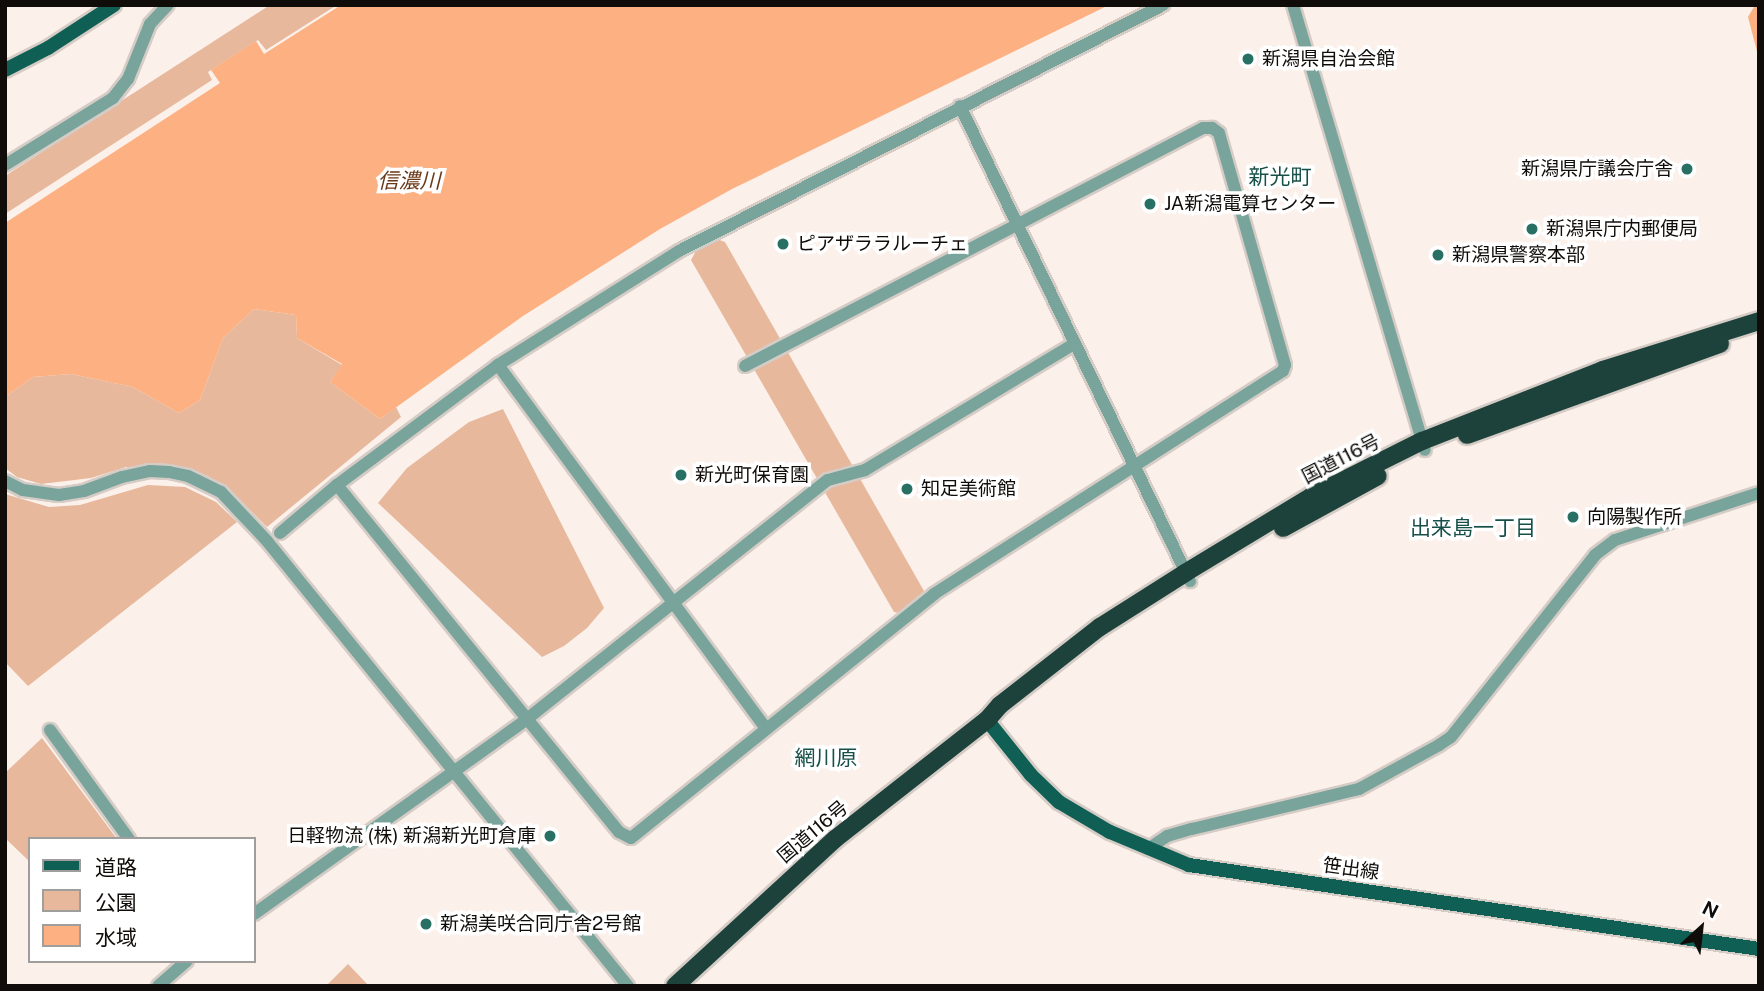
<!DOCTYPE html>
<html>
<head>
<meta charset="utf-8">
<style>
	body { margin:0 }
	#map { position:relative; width:1764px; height:991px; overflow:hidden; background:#fbf0ea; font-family:"Public Sans","Noto Sans JP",sans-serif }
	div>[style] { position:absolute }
	.green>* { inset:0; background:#e7b89c }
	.forest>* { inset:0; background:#fcb080 }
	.water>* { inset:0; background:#fdb182 }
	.roads { filter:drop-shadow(2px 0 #d5ccc6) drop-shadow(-2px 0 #d5ccc6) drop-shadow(0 2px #d5ccc6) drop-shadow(0 -2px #d5ccc6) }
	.minor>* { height:12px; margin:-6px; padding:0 6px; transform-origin:6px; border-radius:6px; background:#79a49c }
	.major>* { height:14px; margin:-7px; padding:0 7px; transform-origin:7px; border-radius:7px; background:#105f55 }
	.highway>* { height:18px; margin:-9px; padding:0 9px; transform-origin:9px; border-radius:9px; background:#1d413b }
	.dots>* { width:19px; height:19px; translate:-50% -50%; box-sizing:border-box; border:4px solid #fff; border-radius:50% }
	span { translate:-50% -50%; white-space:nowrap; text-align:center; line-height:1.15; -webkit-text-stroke:7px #fff; paint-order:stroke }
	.poi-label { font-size:19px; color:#0f0c0a }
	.left { translate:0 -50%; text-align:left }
	.right { translate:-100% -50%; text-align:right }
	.street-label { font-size:19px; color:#0f0c0a }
	.neighbourhood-label { font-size:21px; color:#175048 }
	.water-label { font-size:21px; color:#693917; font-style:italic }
	.frame { position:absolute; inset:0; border:7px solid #0f0c0a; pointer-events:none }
	.legend { position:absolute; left:28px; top:837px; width:228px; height:126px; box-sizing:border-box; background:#fff; border:2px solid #9f9e9d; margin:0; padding:9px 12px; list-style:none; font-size:21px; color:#0f0c0a }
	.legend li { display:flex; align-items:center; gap:14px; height:35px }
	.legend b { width:35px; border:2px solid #9f9e9d }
	.north { position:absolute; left:1666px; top:893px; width:70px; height:70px; -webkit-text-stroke:5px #fff; paint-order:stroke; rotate:27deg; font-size:19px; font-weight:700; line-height:28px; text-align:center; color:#0f0c0a }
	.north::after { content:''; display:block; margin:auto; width:24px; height:32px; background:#0f0c0a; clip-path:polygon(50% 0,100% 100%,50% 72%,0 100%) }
</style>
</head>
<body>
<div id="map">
	<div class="green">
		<div style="clip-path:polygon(270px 5px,337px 5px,266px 50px,258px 40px,208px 72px,212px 80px,5px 214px,5px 176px)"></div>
		<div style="clip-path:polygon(717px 239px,725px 242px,924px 591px,900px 613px,894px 612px,691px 260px,696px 251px)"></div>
		<div style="clip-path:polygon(254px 309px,296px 315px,297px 338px,342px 365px,330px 382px,380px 419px,396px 407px,401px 417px,267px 527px,234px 494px,208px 476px,179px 467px,126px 467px,91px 478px,41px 484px,17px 477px,5px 468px,5px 397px,33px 377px,71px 374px,133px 387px,179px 413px,200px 400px,223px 338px)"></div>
		<div style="clip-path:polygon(503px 409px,604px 608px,587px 628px,564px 646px,542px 657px,378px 503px,407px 468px,469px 422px)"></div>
		<div style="clip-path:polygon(148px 485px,185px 487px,216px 502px,237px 522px,28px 686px,5px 662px,5px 494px,49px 507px,80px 505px)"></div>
		<div style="clip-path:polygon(42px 738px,117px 839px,30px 839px,30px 862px,5px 838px,5px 773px)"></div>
		<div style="clip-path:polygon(348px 964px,369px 986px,326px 986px)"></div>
	</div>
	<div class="forest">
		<div style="clip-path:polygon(1755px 5px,1759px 5px,1759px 59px,1748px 17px)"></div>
	</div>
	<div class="water">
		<div style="clip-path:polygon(341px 5px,1109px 5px,732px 189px,660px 229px,523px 316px,380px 419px,330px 382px,342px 364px,297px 338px,296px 315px,254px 309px,223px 338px,200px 400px,179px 413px,133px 387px,71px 374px,33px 377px,5px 397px,5px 223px,220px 83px,211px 70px,256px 41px,264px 54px)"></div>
	</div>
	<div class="roads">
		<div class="minor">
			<div style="left:1293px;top:5px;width:464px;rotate:73.5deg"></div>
			<div style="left:960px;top:106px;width:528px;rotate:64.16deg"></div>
			<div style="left:5px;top:165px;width:127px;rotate:-31.8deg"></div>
			<div style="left:113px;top:98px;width:24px;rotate:-52deg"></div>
			<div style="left:128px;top:79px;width:59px;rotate:-68.2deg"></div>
			<div style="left:150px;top:24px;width:26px;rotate:-47deg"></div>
			<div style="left:498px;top:365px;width:452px;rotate:53.6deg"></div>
			<div style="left:5px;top:481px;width:20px;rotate:27deg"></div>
			<div style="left:23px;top:490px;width:36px;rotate:8deg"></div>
			<div style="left:59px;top:495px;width:25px;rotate:-9deg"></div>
			<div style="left:84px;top:491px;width:40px;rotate:-20.2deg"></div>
			<div style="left:122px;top:477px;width:29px;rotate:-12deg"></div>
			<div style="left:150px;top:471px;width:19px;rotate:3deg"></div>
			<div style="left:169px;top:472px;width:19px;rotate:12deg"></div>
			<div style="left:188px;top:476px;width:37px;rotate:26deg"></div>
			<div style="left:221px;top:492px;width:67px;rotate:46.8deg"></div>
			<div style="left:267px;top:541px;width:573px;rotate:50.95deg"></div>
			<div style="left:337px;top:485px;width:447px;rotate:50.9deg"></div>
			<div style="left:619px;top:832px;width:13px;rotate:27deg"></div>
			<div style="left:631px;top:838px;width:389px;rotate:-38.8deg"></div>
			<div style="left:934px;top:594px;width:414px;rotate:-32.6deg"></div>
			<div style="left:1283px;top:371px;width:6px;rotate:-72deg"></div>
			<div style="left:1285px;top:365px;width:241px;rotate:-105.9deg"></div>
			<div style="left:1219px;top:133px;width:9px;rotate:-144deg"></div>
			<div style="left:1212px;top:128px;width:9px;rotate:180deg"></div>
			<div style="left:1203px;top:128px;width:516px;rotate:152.54deg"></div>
			<div style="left:280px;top:533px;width:75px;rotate:-40.1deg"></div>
			<div style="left:337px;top:485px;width:201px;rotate:-36.7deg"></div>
			<div style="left:498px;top:365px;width:214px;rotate:-32.2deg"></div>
			<div style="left:679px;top:251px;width:543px;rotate:-26.94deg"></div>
			<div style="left:50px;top:730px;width:135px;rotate:54.1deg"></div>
			<div style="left:1148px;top:849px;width:23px;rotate:-34deg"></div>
			<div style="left:1167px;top:836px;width:26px;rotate:-16deg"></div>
			<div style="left:1192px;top:829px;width:172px;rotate:-13.5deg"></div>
			<div style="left:1359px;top:789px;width:91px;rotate:-28.8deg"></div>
			<div style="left:1439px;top:745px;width:14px;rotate:-34deg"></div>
			<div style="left:1451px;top:737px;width:232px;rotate:-51.6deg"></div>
			<div style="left:1595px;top:555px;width:25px;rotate:-37deg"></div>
			<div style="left:1615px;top:540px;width:151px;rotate:-18.1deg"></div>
			<div style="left:254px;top:914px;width:335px;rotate:-35.5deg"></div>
			<div style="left:527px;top:719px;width:384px;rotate:-38.5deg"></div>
			<div style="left:828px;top:480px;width:38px;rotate:-15deg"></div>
			<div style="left:865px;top:470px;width:244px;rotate:-31.1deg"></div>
			<div style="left:158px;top:986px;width:38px;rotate:-41deg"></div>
		</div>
		<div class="major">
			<div style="left:5px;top:70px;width:48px;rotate:-27.1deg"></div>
			<div style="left:48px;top:48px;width:79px;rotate:-33.1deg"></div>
			<div style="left:987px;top:720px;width:70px;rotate:51.3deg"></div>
			<div style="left:1031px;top:775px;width:39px;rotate:44deg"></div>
			<div style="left:1059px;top:802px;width:59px;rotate:30.5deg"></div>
			<div style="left:1110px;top:832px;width:86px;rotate:22.7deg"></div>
			<div style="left:1189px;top:865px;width:576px;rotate:8.38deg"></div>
		</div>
		<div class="highway">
			<div style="left:1467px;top:435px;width:269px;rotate:-19.8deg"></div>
			<div style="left:1283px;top:528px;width:108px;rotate:-28.7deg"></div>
			<div style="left:675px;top:986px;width:217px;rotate:-42.6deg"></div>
			<div style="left:835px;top:839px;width:193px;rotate:-38.1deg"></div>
			<div style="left:987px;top:720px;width:20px;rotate:-49deg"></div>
			<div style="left:1000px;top:705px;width:127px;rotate:-38deg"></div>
			<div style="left:1100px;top:627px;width:101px;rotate:-32.4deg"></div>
			<div style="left:1185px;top:573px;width:149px;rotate:-31.2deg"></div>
			<div style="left:1312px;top:496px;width:123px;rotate:-26.6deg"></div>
			<div style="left:1422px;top:441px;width:194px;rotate:-21.4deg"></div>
			<div style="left:1603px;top:370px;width:164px;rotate:-17.4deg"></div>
		</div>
	</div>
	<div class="dots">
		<div style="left:1248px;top:59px;background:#286f64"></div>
		<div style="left:1687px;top:169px;background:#286f64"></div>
		<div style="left:1150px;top:204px;background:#286f64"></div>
		<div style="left:1532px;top:229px;background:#286f64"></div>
		<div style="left:783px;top:244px;background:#286f64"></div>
		<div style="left:1438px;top:255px;background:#286f64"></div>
		<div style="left:681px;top:475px;background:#286f64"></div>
		<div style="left:907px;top:489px;background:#286f64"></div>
		<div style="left:1573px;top:517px;background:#286f64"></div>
		<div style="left:550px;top:836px;background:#286f64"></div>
		<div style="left:426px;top:924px;background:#286f64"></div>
	</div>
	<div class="poi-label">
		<span class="left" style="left:1262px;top:59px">新潟県自治会館</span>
		<span class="right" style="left:1673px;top:169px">新潟県庁議会庁舎</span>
		<span class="left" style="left:1164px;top:204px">JA新潟電算センター</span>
		<span class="left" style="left:1546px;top:229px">新潟県庁内郵便局</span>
		<span class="left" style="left:797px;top:244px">ピアザララルーチェ</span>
		<span class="left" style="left:1452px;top:255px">新潟県警察本部</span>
		<span class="left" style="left:695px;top:475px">新光町保育園</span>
		<span class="left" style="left:921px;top:489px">知足美術館</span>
		<span class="left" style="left:1587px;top:517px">向陽製作所</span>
		<span class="right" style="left:536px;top:836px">日軽物流 (株) 新潟新光町倉庫</span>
		<span class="left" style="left:440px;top:924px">新潟美咲合同庁舎2号館</span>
	</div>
	<div class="street-label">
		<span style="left:1341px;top:459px;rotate:-27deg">国道116号</span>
		<span style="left:813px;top:832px;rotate:-40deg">国道116号</span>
		<span style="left:1351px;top:869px;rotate:8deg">笹出線</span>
	</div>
	<div class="neighbourhood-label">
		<span style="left:1280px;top:177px">新光町</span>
		<span style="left:1473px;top:528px">出来島一丁目</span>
		<span style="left:826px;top:758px">網川原</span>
	</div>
	<div class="water-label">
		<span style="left:409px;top:181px">信濃川</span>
	</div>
	<div class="frame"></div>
	<ul class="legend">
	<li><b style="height:9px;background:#105f55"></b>道路</li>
	<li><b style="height:19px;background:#e7b89c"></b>公園</li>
	<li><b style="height:19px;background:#fdb182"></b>水域</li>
	</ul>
	<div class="north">N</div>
</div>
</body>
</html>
